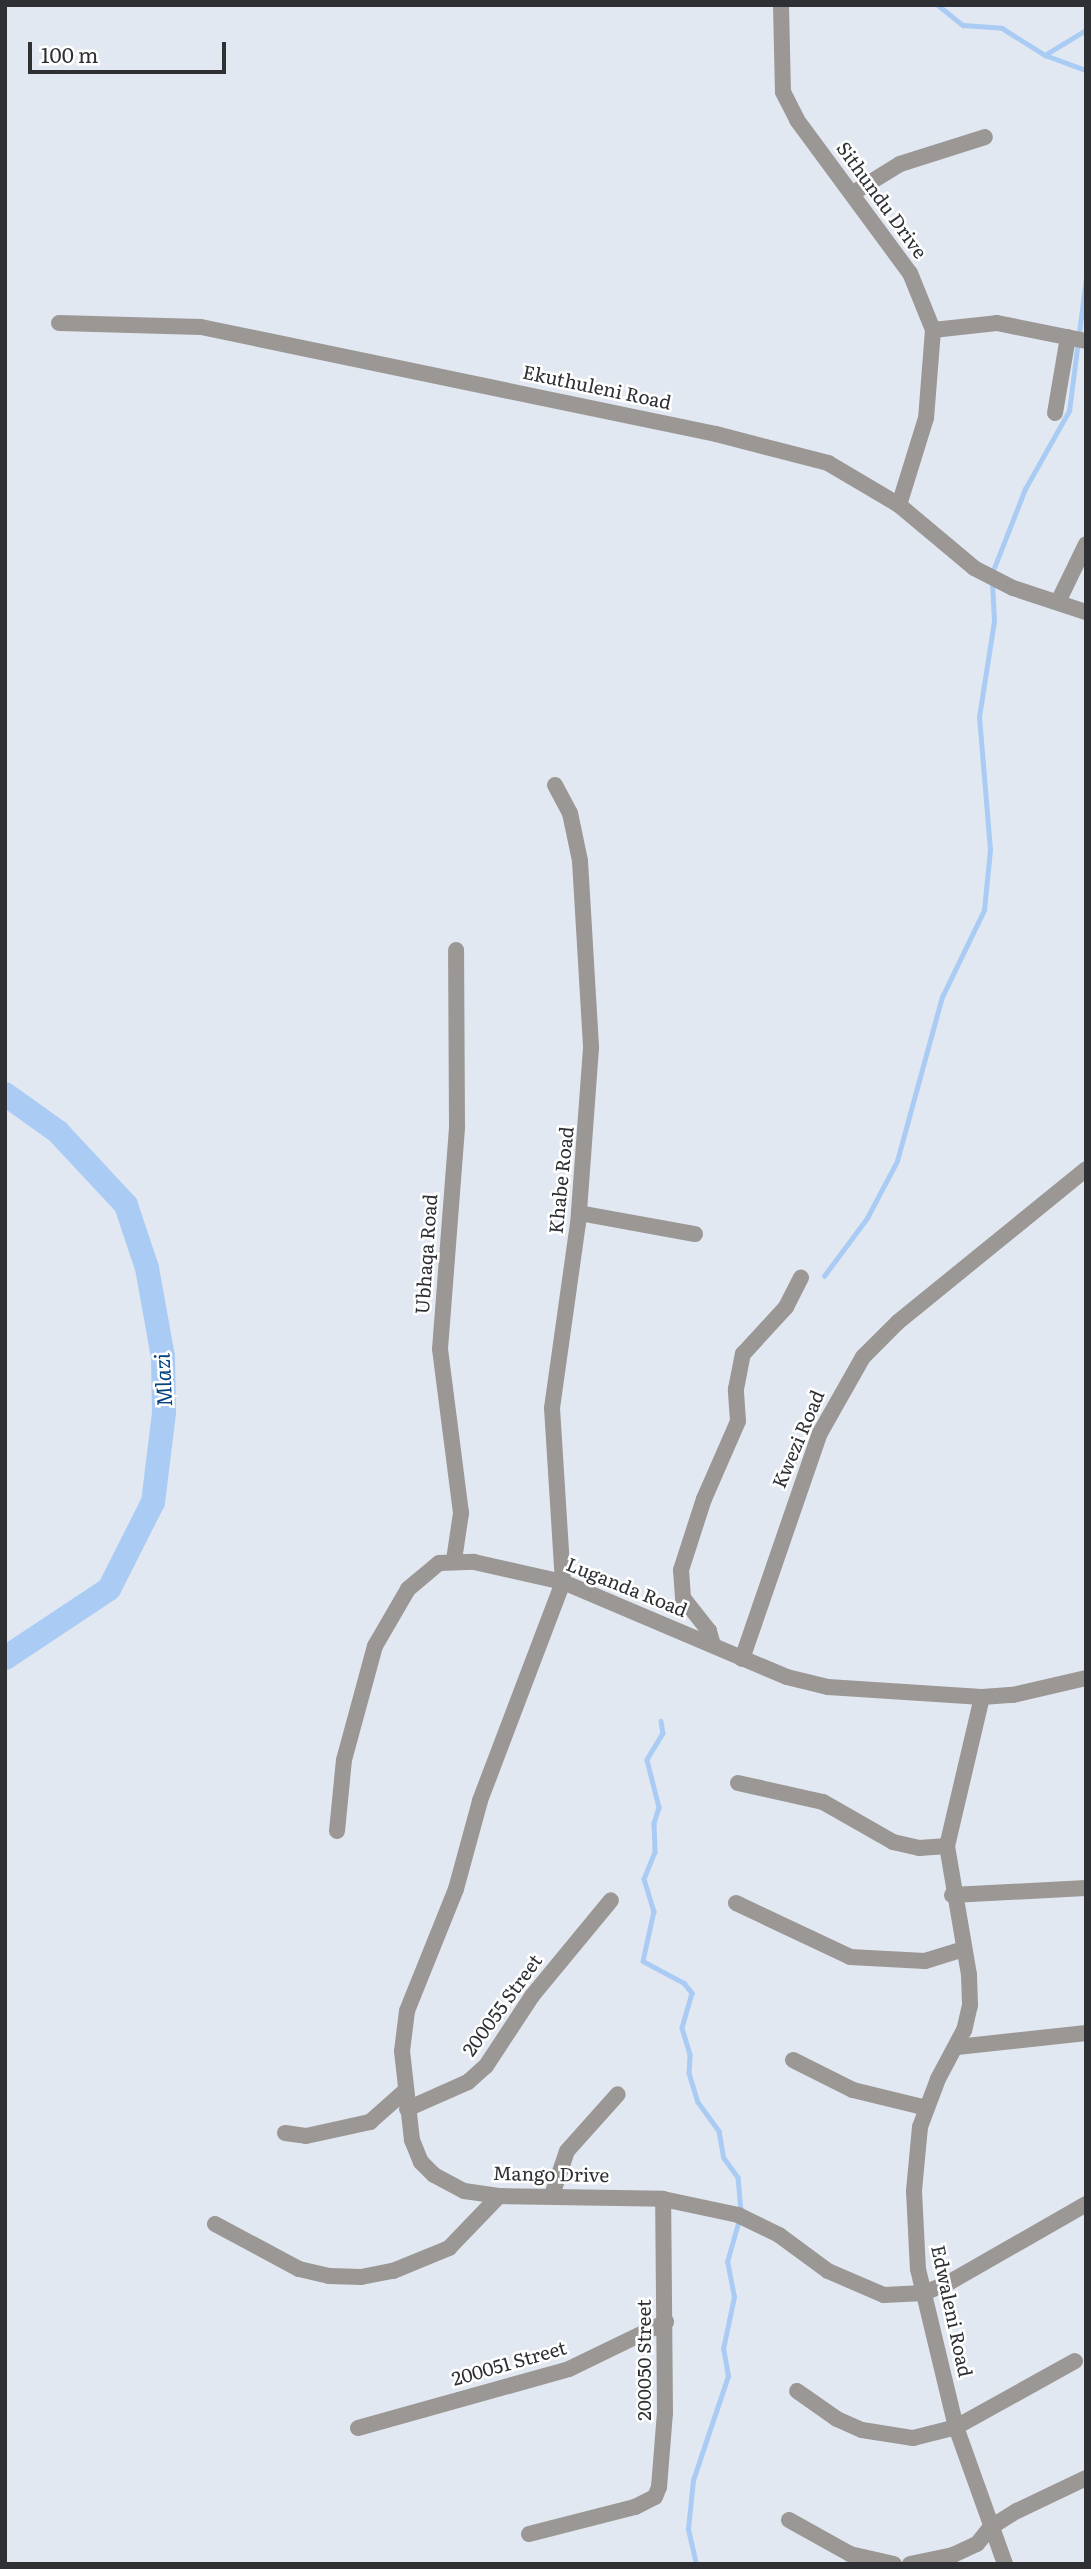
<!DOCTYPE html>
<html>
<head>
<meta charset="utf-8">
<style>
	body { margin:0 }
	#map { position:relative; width:1091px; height:2569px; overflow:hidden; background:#e2e8f1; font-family:Literata,serif }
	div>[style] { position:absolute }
	.stream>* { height:4.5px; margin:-2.25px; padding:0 2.25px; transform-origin:2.25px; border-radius:2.25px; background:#aaccf4 }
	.river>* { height:24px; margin:-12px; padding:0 12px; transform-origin:12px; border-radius:12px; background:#aaccf4 }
	.minor>* { height:16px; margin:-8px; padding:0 8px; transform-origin:8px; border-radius:8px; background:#9b9795 }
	span { translate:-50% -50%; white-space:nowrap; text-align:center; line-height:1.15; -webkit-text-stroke:5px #fff; paint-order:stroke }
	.street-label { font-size:19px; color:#2e3034 }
	.water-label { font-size:21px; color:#03427d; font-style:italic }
	.frame { position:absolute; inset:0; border:7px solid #2e3034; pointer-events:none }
	.scale { position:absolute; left:28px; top:42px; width:198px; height:32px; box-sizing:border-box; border:4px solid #2e3034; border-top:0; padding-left:9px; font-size:21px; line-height:24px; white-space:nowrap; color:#2e3034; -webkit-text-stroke:5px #fff; paint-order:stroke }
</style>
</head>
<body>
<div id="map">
	<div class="stream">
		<div style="left:938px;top:5px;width:32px;rotate:39deg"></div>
		<div style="left:963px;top:25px;width:39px;rotate:4deg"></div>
		<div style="left:1002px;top:28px;width:51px;rotate:32.1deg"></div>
		<div style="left:1045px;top:55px;width:48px;rotate:-31.4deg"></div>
		<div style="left:1045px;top:55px;width:44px;rotate:20.1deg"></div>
		<div style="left:994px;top:568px;width:85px;rotate:-68.6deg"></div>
		<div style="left:1025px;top:489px;width:90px;rotate:-60.6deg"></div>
		<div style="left:1069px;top:411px;width:133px;rotate:-82.7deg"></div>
		<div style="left:824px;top:1276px;width:72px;rotate:-53.4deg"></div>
		<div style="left:867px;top:1218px;width:64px;rotate:-62.2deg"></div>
		<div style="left:897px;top:1161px;width:170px;rotate:-74.7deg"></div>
		<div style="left:942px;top:997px;width:97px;rotate:-64.2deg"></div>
		<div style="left:984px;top:910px;width:60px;rotate:-84.3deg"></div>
		<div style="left:990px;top:850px;width:133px;rotate:-94.7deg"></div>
		<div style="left:979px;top:717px;width:97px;rotate:-81.1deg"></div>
		<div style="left:994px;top:621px;width:35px;rotate:-93deg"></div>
		<div style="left:661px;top:1721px;width:12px;rotate:81deg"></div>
		<div style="left:663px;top:1733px;width:31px;rotate:121deg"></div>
		<div style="left:647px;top:1760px;width:49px;rotate:75.7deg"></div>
		<div style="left:659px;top:1807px;width:17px;rotate:107deg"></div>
		<div style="left:654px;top:1823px;width:29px;rotate:88deg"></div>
		<div style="left:655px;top:1852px;width:29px;rotate:112deg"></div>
		<div style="left:644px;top:1879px;width:34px;rotate:73deg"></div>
		<div style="left:654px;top:1911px;width:51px;rotate:102.4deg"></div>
		<div style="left:643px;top:1961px;width:47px;rotate:28.2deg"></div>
		<div style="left:684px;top:1983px;width:13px;rotate:51deg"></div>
		<div style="left:692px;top:1993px;width:36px;rotate:106deg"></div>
		<div style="left:682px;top:2028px;width:28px;rotate:73deg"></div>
		<div style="left:690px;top:2055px;width:18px;rotate:93deg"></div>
		<div style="left:689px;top:2073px;width:30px;rotate:73deg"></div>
		<div style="left:698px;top:2102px;width:36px;rotate:54deg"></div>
		<div style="left:719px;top:2131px;width:27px;rotate:80deg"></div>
		<div style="left:724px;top:2158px;width:24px;rotate:54deg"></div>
		<div style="left:738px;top:2177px;width:33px;rotate:85deg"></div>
		<div style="left:696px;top:2564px;width:36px;rotate:-103deg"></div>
		<div style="left:688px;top:2529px;width:49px;rotate:-84.2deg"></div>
		<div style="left:693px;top:2480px;width:110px;rotate:-71.4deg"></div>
		<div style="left:728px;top:2376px;width:27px;rotate:-100deg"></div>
		<div style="left:723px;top:2349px;width:53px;rotate:-78.1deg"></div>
		<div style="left:734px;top:2297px;width:36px;rotate:-101deg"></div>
		<div style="left:727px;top:2262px;width:41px;rotate:-74.2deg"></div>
	</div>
	<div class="river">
		<div style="left:5px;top:1094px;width:65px;rotate:35.6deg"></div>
		<div style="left:58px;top:1132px;width:100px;rotate:47deg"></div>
		<div style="left:126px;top:1205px;width:66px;rotate:71.6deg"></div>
		<div style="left:147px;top:1268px;width:90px;rotate:79.8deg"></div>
		<div style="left:163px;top:1357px;width:56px;rotate:89deg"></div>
		<div style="left:164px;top:1413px;width:90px;rotate:97deg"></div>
		<div style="left:153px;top:1502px;width:97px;rotate:116.8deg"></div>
		<div style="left:109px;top:1589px;width:125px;rotate:146.4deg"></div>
	</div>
	<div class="minor">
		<div style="left:781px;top:5px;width:87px;rotate:88.7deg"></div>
		<div style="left:783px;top:92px;width:31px;rotate:63deg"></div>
		<div style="left:797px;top:120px;width:190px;rotate:53.6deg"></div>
		<div style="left:910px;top:273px;width:61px;rotate:68deg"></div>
		<div style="left:933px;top:330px;width:88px;rotate:94.5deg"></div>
		<div style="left:926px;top:418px;width:91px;rotate:107.2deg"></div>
		<div style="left:853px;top:193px;width:55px;rotate:-31.7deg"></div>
		<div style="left:900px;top:164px;width:89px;rotate:-17.6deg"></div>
		<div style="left:59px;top:323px;width:142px;rotate:1.6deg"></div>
		<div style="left:201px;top:327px;width:526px;rotate:11.74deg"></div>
		<div style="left:716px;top:434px;width:116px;rotate:14.5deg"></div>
		<div style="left:828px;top:463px;width:82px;rotate:30.6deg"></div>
		<div style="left:899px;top:505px;width:98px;rotate:40deg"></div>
		<div style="left:974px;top:568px;width:44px;rotate:27.1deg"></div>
		<div style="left:1013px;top:588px;width:77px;rotate:18.2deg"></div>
		<div style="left:933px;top:330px;width:64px;rotate:-6.2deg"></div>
		<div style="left:997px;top:323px;width:91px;rotate:11.4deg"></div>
		<div style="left:1055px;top:413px;width:77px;rotate:-80.3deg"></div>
		<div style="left:1058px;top:602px;width:64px;rotate:-64.2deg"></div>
		<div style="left:555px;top:785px;width:32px;rotate:62deg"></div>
		<div style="left:570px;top:813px;width:49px;rotate:78.2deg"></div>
		<div style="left:580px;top:861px;width:187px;rotate:86.6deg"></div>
		<div style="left:591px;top:1048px;width:175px;rotate:94.2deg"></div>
		<div style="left:578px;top:1223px;width:187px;rotate:98deg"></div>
		<div style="left:552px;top:1408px;width:174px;rotate:86.4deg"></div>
		<div style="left:563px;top:1582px;width:234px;rotate:110.8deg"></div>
		<div style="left:480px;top:1801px;width:91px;rotate:105.3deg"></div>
		<div style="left:456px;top:1889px;width:131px;rotate:111.9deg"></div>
		<div style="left:407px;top:2011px;width:40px;rotate:97.1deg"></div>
		<div style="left:402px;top:2051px;width:90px;rotate:83.6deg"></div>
		<div style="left:412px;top:2140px;width:24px;rotate:68deg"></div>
		<div style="left:421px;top:2162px;width:18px;rotate:45deg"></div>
		<div style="left:434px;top:2175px;width:34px;rotate:28deg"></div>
		<div style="left:464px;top:2191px;width:35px;rotate:8deg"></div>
		<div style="left:499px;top:2196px;width:164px;rotate:1deg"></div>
		<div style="left:663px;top:2199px;width:77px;rotate:12deg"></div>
		<div style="left:738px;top:2215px;width:46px;rotate:26deg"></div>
		<div style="left:779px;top:2235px;width:61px;rotate:36.3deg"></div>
		<div style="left:828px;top:2271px;width:61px;rotate:23.2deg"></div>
		<div style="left:884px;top:2295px;width:40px;rotate:-2.9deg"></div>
		<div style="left:924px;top:2293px;width:28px;rotate:-23deg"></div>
		<div style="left:950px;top:2282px;width:157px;rotate:-29.8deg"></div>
		<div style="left:579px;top:1213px;width:118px;rotate:10.3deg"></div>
		<div style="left:454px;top:1560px;width:48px;rotate:-81.5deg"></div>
		<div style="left:461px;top:1513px;width:165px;rotate:-97.3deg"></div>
		<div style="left:440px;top:1349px;width:223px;rotate:-85.6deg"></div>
		<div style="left:457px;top:1127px;width:177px;rotate:-90.3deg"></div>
		<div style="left:713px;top:1645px;width:15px;rotate:-106deg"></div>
		<div style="left:709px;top:1631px;width:42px;rotate:-128.2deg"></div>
		<div style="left:683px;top:1598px;width:28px;rotate:-94deg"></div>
		<div style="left:681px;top:1570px;width:75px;rotate:-72.1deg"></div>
		<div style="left:704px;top:1499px;width:85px;rotate:-66.4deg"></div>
		<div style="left:738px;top:1421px;width:32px;rotate:-94deg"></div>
		<div style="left:736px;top:1389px;width:36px;rotate:-79deg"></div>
		<div style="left:743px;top:1354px;width:64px;rotate:-47.5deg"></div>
		<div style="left:786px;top:1307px;width:33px;rotate:-63deg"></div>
		<div style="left:742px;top:1659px;width:239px;rotate:-71deg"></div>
		<div style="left:820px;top:1433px;width:87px;rotate:-60.5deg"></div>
		<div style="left:863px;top:1357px;width:49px;rotate:-45deg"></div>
		<div style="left:898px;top:1322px;width:242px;rotate:-39.1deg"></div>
		<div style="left:982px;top:1697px;width:153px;rotate:103.2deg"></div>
		<div style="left:947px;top:1846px;width:131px;rotate:80.3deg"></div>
		<div style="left:969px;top:1975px;width:30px;rotate:88deg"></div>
		<div style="left:970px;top:2005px;width:26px;rotate:103deg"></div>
		<div style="left:964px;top:2030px;width:55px;rotate:118deg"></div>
		<div style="left:938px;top:2079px;width:51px;rotate:110.6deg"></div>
		<div style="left:920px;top:2127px;width:64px;rotate:95.4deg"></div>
		<div style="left:914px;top:2191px;width:78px;rotate:87.1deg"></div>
		<div style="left:918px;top:2269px;width:163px;rotate:76.5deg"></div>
		<div style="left:956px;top:2427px;width:145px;rotate:70.3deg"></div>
		<div style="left:738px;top:1783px;width:87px;rotate:12.6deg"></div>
		<div style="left:823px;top:1802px;width:81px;rotate:29.7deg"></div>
		<div style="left:893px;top:1842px;width:27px;rotate:13deg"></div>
		<div style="left:919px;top:1848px;width:28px;rotate:-4deg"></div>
		<div style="left:337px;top:1831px;width:71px;rotate:-84.4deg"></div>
		<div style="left:344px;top:1760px;width:118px;rotate:-74.8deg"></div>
		<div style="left:375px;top:1646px;width:66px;rotate:-59.9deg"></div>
		<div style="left:408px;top:1589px;width:40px;rotate:-40deg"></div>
		<div style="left:439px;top:1563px;width:35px;rotate:-2deg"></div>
		<div style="left:474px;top:1562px;width:91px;rotate:12.7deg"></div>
		<div style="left:563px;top:1582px;width:243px;rotate:23deg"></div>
		<div style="left:787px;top:1677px;width:42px;rotate:13.7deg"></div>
		<div style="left:828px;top:1687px;width:154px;rotate:3.7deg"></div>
		<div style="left:982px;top:1697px;width:31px;rotate:-4deg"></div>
		<div style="left:1013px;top:1695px;width:75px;rotate:-13.1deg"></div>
		<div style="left:952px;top:1895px;width:134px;rotate:-3deg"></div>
		<div style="left:736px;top:1903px;width:126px;rotate:25.3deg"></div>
		<div style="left:850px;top:1957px;width:75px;rotate:3.1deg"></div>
		<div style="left:925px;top:1961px;width:41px;rotate:-17.1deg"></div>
		<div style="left:957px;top:2047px;width:130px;rotate:-6.2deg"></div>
		<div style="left:793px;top:2060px;width:67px;rotate:26.6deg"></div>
		<div style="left:853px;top:2090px;width:76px;rotate:13.7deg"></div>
		<div style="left:407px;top:2109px;width:67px;rotate:-23.9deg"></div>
		<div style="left:468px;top:2082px;width:24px;rotate:-42deg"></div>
		<div style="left:486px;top:2066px;width:84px;rotate:-56.7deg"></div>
		<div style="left:532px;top:1996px;width:124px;rotate:-50.5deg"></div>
		<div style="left:285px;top:2133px;width:21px;rotate:8deg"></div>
		<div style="left:306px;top:2136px;width:66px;rotate:-12.3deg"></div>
		<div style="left:370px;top:2122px;width:47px;rotate:-41.5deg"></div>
		<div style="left:552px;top:2195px;width:46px;rotate:-71.2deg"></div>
		<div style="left:567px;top:2151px;width:76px;rotate:-48.2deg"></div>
		<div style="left:215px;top:2224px;width:95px;rotate:28.2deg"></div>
		<div style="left:299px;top:2269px;width:31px;rotate:13deg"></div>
		<div style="left:329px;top:2276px;width:32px;rotate:2deg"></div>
		<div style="left:361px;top:2277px;width:33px;rotate:-11deg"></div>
		<div style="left:393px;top:2271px;width:61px;rotate:-22.3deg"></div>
		<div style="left:449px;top:2248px;width:72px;rotate:-46.1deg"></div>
		<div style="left:797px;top:2391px;width:49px;rotate:35deg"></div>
		<div style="left:837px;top:2419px;width:27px;rotate:24deg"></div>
		<div style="left:862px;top:2430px;width:52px;rotate:8.9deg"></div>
		<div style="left:913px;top:2438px;width:44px;rotate:-14.3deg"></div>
		<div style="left:956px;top:2427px;width:136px;rotate:-29deg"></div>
		<div style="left:358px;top:2428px;width:219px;rotate:-15.6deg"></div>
		<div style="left:569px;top:2369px;width:108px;rotate:-25.9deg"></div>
		<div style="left:789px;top:2520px;width:70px;rotate:29.1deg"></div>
		<div style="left:850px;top:2554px;width:45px;rotate:12.8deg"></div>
		<div style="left:529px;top:2534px;width:109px;rotate:-14.3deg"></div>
		<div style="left:635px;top:2507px;width:22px;rotate:-27deg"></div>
		<div style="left:655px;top:2497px;width:11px;rotate:-68deg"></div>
		<div style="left:659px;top:2487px;width:74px;rotate:-85.4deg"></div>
		<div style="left:665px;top:2413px;width:214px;rotate:-90.5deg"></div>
		<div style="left:910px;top:2564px;width:44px;rotate:-11.8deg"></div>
		<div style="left:953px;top:2555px;width:26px;rotate:-25deg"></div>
		<div style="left:977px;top:2544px;width:22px;rotate:-51deg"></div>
		<div style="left:991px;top:2527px;width:31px;rotate:-32deg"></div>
		<div style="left:1017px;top:2511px;width:76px;rotate:-25.6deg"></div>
	</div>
	<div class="street-label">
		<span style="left:882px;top:200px;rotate:54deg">Sithundu Drive</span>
		<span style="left:597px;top:387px;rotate:12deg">Ekuthuleni Road</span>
		<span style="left:561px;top:1180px;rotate:-84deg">Khabe Road</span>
		<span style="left:426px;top:1254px;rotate:-86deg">Ubhaqa Road</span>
		<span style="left:798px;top:1439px;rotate:-67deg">Kwezi Road</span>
		<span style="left:627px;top:1587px;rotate:22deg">Luganda Road</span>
		<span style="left:502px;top:2005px;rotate:-54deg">200055 Street</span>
		<span style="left:551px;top:2174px;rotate:1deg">Mango Drive</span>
		<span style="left:952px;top:2311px;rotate:78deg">Edwaleni Road</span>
		<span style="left:644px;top:2360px;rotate:-90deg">200050 Street</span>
		<span style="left:509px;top:2363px;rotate:-16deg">200051 Street</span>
	</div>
	<div class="water-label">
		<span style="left:162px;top:1380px;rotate:-93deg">Mlazi</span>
	</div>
	<div class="frame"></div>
	<div class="scale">100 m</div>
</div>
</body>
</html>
